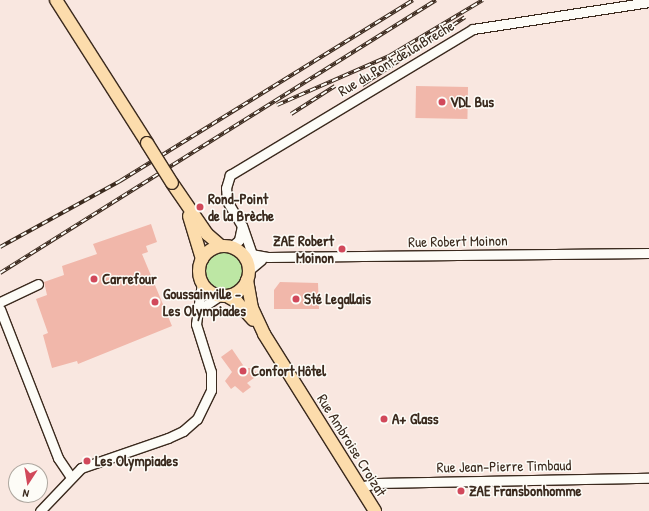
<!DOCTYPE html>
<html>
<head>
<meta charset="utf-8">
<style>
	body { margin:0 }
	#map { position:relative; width:649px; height:511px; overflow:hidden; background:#f9e7e0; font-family:"Patrick Hand",sans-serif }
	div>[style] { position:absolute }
	.green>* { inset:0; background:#bde7a4 }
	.round { border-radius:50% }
	.building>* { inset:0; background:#f1b7aa; transform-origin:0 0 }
	.roads { filter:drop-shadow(1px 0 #3b2a1e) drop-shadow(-1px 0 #3b2a1e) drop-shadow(0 1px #3b2a1e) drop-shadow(0 -1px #3b2a1e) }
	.minor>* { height:9px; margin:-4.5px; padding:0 4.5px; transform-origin:4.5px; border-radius:4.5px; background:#fdfcf7 }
	.major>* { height:12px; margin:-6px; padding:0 6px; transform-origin:6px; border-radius:6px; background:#fcdcac }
	.major>.ring { margin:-6px; padding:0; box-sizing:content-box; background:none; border:12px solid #fcdcac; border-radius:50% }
	.rail>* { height:3.5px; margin-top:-1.75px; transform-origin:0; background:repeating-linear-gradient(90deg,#fdfcf7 0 6px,#3b2a1e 0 12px); box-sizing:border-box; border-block:1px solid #3b2a1e }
	.bridges { filter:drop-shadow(1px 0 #3b2a1e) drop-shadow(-1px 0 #3b2a1e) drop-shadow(0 1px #3b2a1e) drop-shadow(0 -1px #3b2a1e) }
	.major-bridge>* { height:12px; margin:-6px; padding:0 6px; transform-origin:6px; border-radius:6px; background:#fcdcac }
	.dots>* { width:11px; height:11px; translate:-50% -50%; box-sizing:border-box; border:2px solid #fdfcf7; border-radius:50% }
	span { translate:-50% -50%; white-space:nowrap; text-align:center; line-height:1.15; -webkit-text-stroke:3px #fdfcf7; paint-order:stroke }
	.street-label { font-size:15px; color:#3b2a1e }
	.poi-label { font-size:15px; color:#3b2a1e; font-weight:700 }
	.left { translate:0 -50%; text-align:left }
	.right { translate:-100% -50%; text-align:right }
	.north { position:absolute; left:8px; top:463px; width:40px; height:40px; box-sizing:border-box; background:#fdfcf7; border:1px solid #afa8a0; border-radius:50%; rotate:192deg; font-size:11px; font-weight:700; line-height:16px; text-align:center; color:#3b2a1e }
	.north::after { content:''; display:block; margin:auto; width:14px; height:18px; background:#d1495b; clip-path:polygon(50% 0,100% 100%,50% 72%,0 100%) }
</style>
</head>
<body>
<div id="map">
	<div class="green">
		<div class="round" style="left:204px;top:249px;width:42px;height:42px"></div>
	</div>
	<div class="building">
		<div style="left:416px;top:86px;width:52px;height:32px;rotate:1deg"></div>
		<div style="clip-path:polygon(151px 224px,157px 242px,146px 246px,148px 252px,142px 254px,172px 326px,78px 364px,77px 361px,52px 368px,43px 335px,48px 333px,36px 299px,47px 295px,44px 282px,64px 275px,62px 266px,97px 254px,93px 244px)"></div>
		<div style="clip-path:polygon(280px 282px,318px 283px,319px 309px,274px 309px,274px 290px)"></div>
		<div style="clip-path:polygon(232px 349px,245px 368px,253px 368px,258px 375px,247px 383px,251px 387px,243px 393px,235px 386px,231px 389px,225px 381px,232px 372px,221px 357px)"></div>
	</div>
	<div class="roads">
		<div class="minor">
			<div style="left:231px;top:247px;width:11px;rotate:-41deg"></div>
			<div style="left:239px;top:240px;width:14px;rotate:-78deg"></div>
			<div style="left:240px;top:252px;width:28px;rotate:10deg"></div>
			<div style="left:268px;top:257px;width:381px;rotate:-0.6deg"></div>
			<div style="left:255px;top:263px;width:39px;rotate:-109deg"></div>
			<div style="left:242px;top:226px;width:29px;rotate:-121deg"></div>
			<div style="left:227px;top:201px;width:13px;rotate:-94deg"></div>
			<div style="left:226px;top:188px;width:14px;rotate:-73deg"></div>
			<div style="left:230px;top:175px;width:283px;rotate:-31deg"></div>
			<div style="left:473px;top:29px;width:178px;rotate:-8.7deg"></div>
			<div style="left:249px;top:270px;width:16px;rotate:-40deg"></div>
			<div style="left:0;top:302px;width:42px;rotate:-25.3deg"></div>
			<div style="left:0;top:309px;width:160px;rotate:68.7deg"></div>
			<div style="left:58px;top:458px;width:23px;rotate:56deg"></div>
			<div style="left:200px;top:309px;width:23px;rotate:-34deg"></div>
			<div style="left:360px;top:487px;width:17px;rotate:-13deg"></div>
			<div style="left:377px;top:483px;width:272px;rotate:-1.1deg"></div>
			<div style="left:40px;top:511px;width:59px;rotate:-46.4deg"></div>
			<div style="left:81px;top:468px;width:92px;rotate:-19deg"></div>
			<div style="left:168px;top:438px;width:17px;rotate:-25deg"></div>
			<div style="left:183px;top:431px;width:18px;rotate:-41deg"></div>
			<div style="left:197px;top:419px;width:32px;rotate:-64deg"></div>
			<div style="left:211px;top:390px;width:18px;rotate:-90deg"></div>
			<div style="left:211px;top:372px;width:50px;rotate:-107.4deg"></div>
			<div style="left:196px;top:324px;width:41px;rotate:-81.7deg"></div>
		</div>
		<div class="major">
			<div style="left:56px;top:0;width:169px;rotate:57.5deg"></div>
			<div style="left:172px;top:183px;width:62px;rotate:55.5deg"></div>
			<div style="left:207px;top:234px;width:18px;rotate:41deg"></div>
			<div style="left:189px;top:216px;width:45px;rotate:73.2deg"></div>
			<div class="ring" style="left:199px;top:246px;width:38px;height:38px"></div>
			<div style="left:247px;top:280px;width:28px;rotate:80deg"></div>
			<div style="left:252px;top:308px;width:29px;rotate:65deg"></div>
			<div style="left:264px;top:334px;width:209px;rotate:57.9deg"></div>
			<div style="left:227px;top:296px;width:12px;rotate:31deg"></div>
			<div style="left:237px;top:302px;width:24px;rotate:48deg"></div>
		</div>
	</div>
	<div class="rail">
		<div style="left:362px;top:85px;width:123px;rotate:-33.4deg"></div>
		<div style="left:277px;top:105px;width:122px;rotate:-23.6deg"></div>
		<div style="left:389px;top:56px;width:109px;rotate:-30.8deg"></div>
		<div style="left:291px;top:114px;width:52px;rotate:-32.5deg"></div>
		<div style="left:0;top:247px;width:137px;rotate:-28.8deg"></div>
		<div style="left:120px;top:181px;width:344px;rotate:-31.7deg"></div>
		<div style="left:0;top:273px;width:514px;rotate:-32.05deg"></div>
	</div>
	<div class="bridges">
		<div class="major-bridge">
			<div style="left:147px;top:143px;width:47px;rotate:58deg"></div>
		</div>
	</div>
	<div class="dots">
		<div style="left:442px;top:102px;background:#d1495b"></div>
		<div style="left:200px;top:207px;background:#d1495b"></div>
		<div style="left:342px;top:249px;background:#d1495b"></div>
		<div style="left:94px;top:279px;background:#d1495b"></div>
		<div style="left:296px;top:299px;background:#d1495b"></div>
		<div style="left:155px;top:302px;background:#d1495b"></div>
		<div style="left:243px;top:371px;background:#d1495b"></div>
		<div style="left:384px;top:419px;background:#d1495b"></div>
		<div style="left:87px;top:461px;background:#d1495b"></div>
		<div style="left:461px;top:491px;background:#d1495b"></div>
	</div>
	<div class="street-label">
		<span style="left:396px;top:58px;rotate:-31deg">Rue du Pont de la Breche</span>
		<span style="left:458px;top:241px;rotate:-1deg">Rue Robert Moinon</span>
		<span style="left:352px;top:445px;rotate:58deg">Rue Ambroise Croizat</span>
		<span style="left:504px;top:466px;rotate:-1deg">Rue Jean-Pierre Timbaud</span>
	</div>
	<div class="poi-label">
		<span class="left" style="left:450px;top:102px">VDL Bus</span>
		<span class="left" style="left:208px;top:207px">Rond-Point<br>de la Brèche</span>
		<span class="right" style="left:334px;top:249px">ZAE Robert<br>Moinon</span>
		<span class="left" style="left:102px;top:279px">Carrefour</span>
		<span class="left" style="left:163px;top:302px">Goussainville -<br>Les Olympiades</span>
		<span class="left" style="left:304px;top:299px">Sté Legallais</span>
		<span class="left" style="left:251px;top:371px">Confort Hôtel</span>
		<span class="left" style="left:392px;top:419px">A+ Glass</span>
		<span class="left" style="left:95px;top:461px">Les Olympiades</span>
		<span class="left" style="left:469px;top:491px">ZAE Fransbonhomme</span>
	</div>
	<div class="north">N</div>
</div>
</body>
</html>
